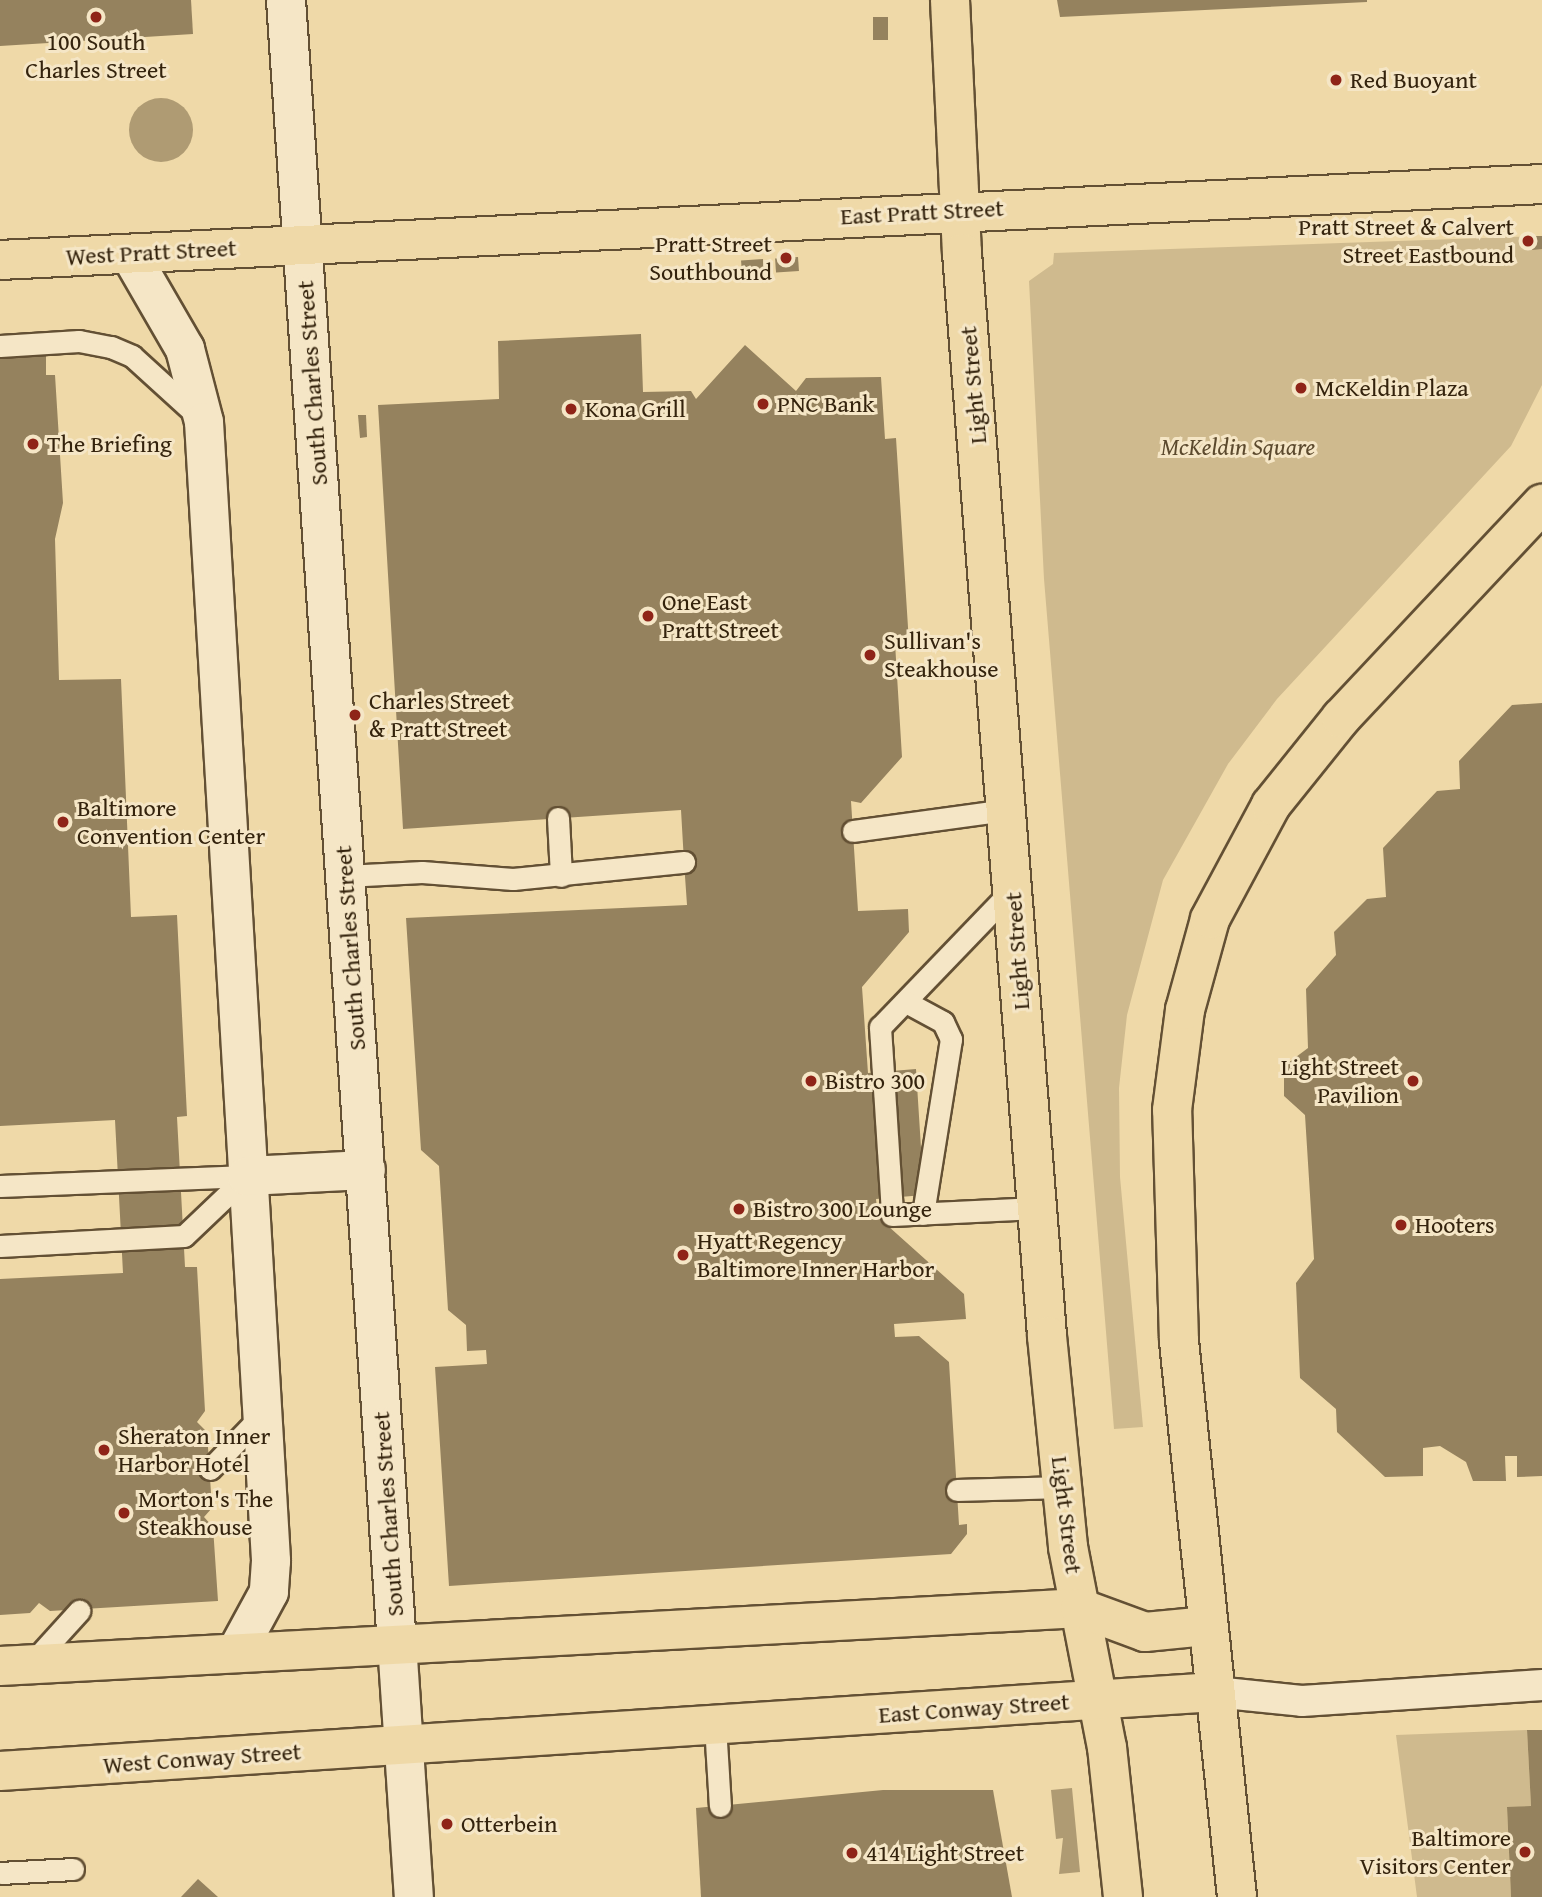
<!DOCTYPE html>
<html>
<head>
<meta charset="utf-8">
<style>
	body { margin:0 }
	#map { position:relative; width:1542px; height:1897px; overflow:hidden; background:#efd9a8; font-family:"Gentium Book Plus",serif }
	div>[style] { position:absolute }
	.green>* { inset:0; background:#cfba8e }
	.water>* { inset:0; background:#af9b73 }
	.round { border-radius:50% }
	.building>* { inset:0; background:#95825e; transform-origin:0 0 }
	.roads { filter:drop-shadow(2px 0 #635034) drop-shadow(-2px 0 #635034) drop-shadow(0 2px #635034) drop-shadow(0 -2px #635034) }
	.service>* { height:21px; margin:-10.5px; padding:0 10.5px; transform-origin:10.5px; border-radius:10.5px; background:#f5e6c6 }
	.pedestrian>* { height:30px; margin:-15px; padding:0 15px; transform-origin:15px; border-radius:15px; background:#f5e6c6 }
	.minor>* { height:38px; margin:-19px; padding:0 19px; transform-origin:19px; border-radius:19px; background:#f5e6c6 }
	.tertiary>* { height:38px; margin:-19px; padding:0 19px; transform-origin:19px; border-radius:19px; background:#f5e6c6 }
	.secondary>* { height:38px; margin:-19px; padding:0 19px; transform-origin:19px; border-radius:19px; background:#f5e6c6 }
	.primary>* { height:38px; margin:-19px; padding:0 19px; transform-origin:19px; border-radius:19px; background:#efd9a8 }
	.dots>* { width:19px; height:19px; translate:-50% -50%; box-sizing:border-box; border:4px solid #f5e6c6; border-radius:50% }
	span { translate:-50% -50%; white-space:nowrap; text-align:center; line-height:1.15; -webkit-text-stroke:6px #f5e6c6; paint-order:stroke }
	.poi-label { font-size:24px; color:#34230d }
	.left { translate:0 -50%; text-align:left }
	.right { translate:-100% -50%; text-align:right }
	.street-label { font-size:24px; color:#34230d }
	.park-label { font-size:24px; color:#5b492d; font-style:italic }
</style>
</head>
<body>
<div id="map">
	<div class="green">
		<div style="clip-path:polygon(1542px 236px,1542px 385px,1511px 446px,1277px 699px,1228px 764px,1163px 880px,1127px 1015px,1119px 1088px,1120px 1177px,1143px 1427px,1114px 1429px,1044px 579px,1029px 281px,1053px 264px,1054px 253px)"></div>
		<div style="clip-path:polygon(1527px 1730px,1531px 1806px,1507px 1808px,1511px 1897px,1417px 1897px,1396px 1735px)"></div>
	</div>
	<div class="water">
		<div class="round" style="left:129px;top:98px;width:64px;height:64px"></div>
		<div style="clip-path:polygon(1072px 1788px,1080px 1872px,1059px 1874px,1063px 1838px,1056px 1839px,1051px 1790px)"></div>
	</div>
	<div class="building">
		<div style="clip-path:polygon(0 0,191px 0,193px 34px,0 46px)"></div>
		<div style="clip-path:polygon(1057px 0,1367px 0,1367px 2px,1060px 17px)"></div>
		<div style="left:888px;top:17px;width:23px;height:15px;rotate:90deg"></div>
		<div style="clip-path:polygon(1531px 236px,1542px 236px,1542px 249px,1532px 250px)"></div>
		<div style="left:798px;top:257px;width:14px;height:23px;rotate:86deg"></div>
		<div style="left:763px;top:259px;width:14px;height:22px;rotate:86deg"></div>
		<div style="clip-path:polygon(641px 334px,643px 392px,691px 391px,696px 399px,745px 345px,796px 391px,806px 378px,881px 377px,885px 439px,896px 438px,909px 643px,895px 643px,902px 757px,861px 803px,851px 801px,858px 911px,908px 909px,909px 932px,862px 987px,868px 1073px,916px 1069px,924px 1195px,876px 1199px,878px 1217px,964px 1294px,966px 1319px,894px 1324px,895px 1337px,919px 1336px,949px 1362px,959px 1525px,967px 1524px,967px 1534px,951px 1554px,449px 1586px,435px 1367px,487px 1364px,486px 1350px,467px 1351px,466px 1325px,448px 1310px,439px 1166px,421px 1150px,406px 918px,687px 905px,684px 862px,681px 810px,403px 829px,378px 405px,499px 399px,498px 341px)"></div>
		<div style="clip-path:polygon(46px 351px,46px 375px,55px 375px,63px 503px,55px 539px,59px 680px,121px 679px,131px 917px,177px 915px,187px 1116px,177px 1117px,185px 1267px,197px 1267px,205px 1411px,197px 1422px,207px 1432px,212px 1508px,204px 1517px,213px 1527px,218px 1601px,50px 1611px,39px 1603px,30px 1613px,0 1615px,0 1279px,123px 1273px,115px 1120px,0 1126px,0 354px)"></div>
		<div style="clip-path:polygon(358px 415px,366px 415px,367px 437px,360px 438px)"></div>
		<div style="clip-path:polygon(1542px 703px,1542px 1476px,1517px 1477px,1517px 1456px,1505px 1456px,1506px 1481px,1473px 1481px,1466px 1462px,1440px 1446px,1423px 1448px,1423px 1476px,1385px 1477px,1337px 1432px,1336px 1409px,1300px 1378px,1296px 1283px,1314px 1259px,1305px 1115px,1284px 1096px,1284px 1066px,1308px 1048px,1306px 989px,1336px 955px,1334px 932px,1367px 899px,1386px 897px,1383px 848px,1437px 791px,1460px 789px,1459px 761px,1512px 705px)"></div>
		<div style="clip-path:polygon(1527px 1730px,1542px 1730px,1542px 1897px,1511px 1897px,1507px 1807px,1531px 1806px)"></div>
		<div style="clip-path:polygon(883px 1790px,993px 1790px,1012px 1897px,701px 1897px,696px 1808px)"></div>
		<div style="clip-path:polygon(198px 1879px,218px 1897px,181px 1897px)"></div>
	</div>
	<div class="roads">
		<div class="service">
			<div style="left:0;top:346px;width:79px;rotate:-3.6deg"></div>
			<div style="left:79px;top:341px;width:33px;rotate:11deg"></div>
			<div style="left:111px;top:347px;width:23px;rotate:23deg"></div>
			<div style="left:132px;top:356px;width:91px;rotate:42.3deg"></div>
			<div style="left:558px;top:818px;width:58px;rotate:87deg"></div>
			<div style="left:853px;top:831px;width:154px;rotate:-7.8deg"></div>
			<div style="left:345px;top:876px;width:77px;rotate:-3deg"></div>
			<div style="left:422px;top:872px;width:91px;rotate:4.4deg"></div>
			<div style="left:513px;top:879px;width:172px;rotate:-5.7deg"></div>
			<div style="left:1012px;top:890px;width:190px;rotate:133.9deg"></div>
			<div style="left:880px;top:1027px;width:188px;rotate:86.3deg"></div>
			<div style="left:892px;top:1215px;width:145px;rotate:-2.8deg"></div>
			<div style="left:906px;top:1002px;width:42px;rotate:28.4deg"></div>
			<div style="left:943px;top:1022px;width:19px;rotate:65deg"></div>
			<div style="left:951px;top:1039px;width:177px;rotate:99.1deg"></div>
			<div style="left:0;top:1186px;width:247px;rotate:-2.3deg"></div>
			<div style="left:0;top:1246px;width:184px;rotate:-3.1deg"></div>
			<div style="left:184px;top:1236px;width:87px;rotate:-43.6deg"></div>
			<div style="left:210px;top:1469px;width:75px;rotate:-46.1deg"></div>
			<div style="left:957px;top:1490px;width:105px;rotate:-1.6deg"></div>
			<div style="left:31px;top:1664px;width:72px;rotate:-47.8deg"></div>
			<div style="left:715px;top:1725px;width:81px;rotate:86.5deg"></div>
			<div style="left:0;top:1873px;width:73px;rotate:-3.1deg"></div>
		</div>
		<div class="pedestrian">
			<div style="left:1215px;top:1692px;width:87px;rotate:5.9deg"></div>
			<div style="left:1302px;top:1701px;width:241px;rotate:-3.8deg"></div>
		</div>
		<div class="minor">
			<div style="left:130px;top:254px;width:110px;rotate:59.9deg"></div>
			<div style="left:185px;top:349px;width:75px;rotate:75.4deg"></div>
			<div style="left:204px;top:422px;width:1141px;rotate:86.63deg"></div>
			<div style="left:271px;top:1561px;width:31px;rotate:94deg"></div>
			<div style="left:269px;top:1592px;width:67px;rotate:118.5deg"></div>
			<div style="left:247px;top:1176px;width:119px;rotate:-2.9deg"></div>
		</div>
		<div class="tertiary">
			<div style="left:397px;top:1643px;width:255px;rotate:86.2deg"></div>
		</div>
		<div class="secondary">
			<div style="left:286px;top:0;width:1647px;rotate:86.14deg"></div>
		</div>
		<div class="primary">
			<div style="left:950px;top:0;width:253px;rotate:87.3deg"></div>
			<div style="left:962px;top:253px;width:1086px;rotate:85.51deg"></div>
			<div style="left:1047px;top:1336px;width:212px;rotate:84.3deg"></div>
			<div style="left:1068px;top:1547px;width:204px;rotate:79deg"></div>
			<div style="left:1107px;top:1747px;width:151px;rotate:83.9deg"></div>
			<div style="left:0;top:260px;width:1544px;rotate:-2.82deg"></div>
			<div style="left:0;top:1666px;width:1082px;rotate:-3.07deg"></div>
			<div style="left:1080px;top:1608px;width:69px;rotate:20.3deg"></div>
			<div style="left:1145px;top:1632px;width:61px;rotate:-5.6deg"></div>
			<div style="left:0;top:1771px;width:1218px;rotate:-3.72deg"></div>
			<div style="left:1237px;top:1897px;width:559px;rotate:-95.96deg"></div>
			<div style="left:1179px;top:1341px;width:231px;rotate:-91.7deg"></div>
			<div style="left:1172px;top:1110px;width:101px;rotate:-82.6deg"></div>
			<div style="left:1185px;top:1010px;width:94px;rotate:-74.6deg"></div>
			<div style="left:1210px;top:919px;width:129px;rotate:-61.8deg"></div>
			<div style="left:1271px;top:805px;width:112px;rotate:-51.2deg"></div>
			<div style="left:1341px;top:718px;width:294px;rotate:-46.8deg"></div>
		</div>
	</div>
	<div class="dots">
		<div style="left:96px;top:17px;background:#8f2418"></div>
		<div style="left:1336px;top:80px;background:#8f2418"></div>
		<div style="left:1528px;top:241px;background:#8f2418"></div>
		<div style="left:786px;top:258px;background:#8f2418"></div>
		<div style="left:1301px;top:388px;background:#8f2418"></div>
		<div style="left:763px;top:404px;background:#8f2418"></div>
		<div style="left:571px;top:409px;background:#8f2418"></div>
		<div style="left:33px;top:444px;background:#8f2418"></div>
		<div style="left:648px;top:616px;background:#8f2418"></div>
		<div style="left:870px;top:655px;background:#8f2418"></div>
		<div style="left:355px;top:715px;background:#8f2418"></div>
		<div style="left:63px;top:822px;background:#8f2418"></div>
		<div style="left:811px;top:1081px;background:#8f2418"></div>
		<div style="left:1413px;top:1081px;background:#8f2418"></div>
		<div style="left:739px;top:1209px;background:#8f2418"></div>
		<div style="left:1401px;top:1225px;background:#8f2418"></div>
		<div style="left:683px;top:1255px;background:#8f2418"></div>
		<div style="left:104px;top:1450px;background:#8f2418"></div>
		<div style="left:124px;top:1513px;background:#8f2418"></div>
		<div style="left:447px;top:1824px;background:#8f2418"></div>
		<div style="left:1525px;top:1852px;background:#8f2418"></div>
		<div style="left:852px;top:1853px;background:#8f2418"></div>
	</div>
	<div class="poi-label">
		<span style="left:96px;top:56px">100 South<br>Charles Street</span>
		<span class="left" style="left:1350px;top:80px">Red Buoyant</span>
		<span class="right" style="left:1514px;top:241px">Pratt Street &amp; Calvert<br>Street Eastbound</span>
		<span class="right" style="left:772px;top:258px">Pratt Street<br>Southbound</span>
		<span class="left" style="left:1315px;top:388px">McKeldin Plaza</span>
		<span class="left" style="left:777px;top:404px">PNC Bank</span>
		<span class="left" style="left:585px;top:409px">Kona Grill</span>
		<span class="left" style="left:47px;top:444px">The Briefing</span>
		<span class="left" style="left:662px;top:616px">One East<br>Pratt Street</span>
		<span class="left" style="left:884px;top:655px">Sullivan's<br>Steakhouse</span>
		<span class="left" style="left:369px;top:715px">Charles Street<br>&amp; Pratt Street</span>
		<span class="left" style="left:77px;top:822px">Baltimore<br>Convention Center</span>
		<span class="right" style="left:1399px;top:1081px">Light Street<br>Pavilion</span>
		<span class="left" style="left:825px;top:1081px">Bistro 300</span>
		<span class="left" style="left:753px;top:1209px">Bistro 300 Lounge</span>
		<span class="left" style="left:1415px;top:1225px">Hooters</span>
		<span class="left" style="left:697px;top:1255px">Hyatt Regency<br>Baltimore Inner Harbor</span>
		<span class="left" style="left:118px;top:1450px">Sheraton Inner<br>Harbor Hotel</span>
		<span class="left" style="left:138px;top:1513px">Morton's The<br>Steakhouse</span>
		<span class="left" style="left:461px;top:1824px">Otterbein</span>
		<span class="right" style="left:1511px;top:1852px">Baltimore<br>Visitors Center</span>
		<span class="left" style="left:866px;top:1853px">414 Light Street</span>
	</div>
	<div class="street-label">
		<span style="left:922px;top:212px;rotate:-3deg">East Pratt Street</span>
		<span style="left:151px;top:252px;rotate:-3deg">West Pratt Street</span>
		<span style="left:312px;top:383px;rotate:-94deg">South Charles Street</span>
		<span style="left:973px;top:385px;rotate:-95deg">Light Street</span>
		<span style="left:350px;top:948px;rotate:-94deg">South Charles Street</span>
		<span style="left:1017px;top:951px;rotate:-94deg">Light Street</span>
		<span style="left:388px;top:1514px;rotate:-94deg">South Charles Street</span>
		<span style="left:1067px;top:1515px;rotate:83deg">Light Street</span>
		<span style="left:974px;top:1708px;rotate:-4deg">East Conway Street</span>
		<span style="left:202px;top:1758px;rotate:-4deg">West Conway Street</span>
	</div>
	<div class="park-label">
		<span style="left:1238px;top:447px">McKeldin Square</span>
	</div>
</div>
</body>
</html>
